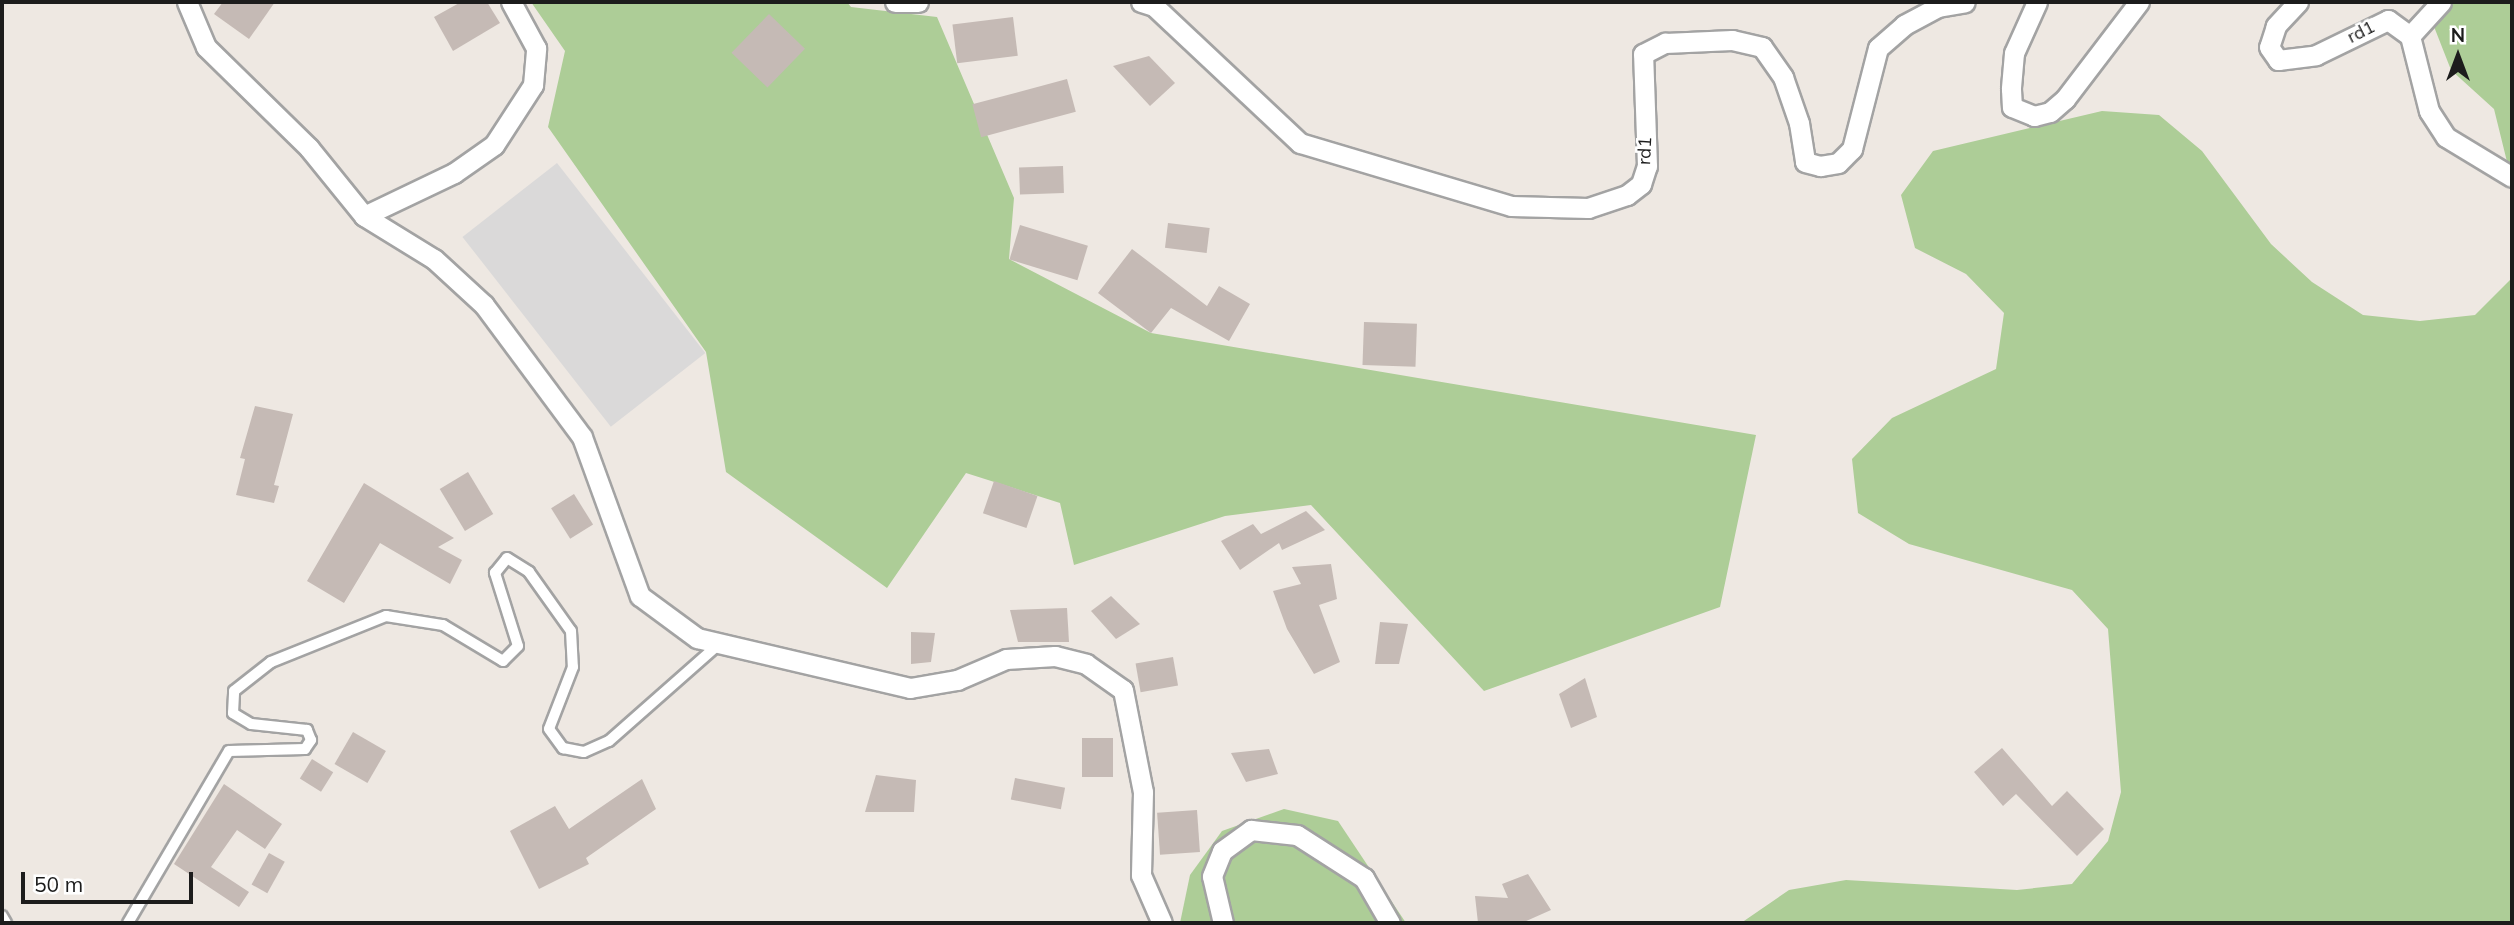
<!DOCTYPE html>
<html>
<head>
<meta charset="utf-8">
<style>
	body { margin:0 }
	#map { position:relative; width:2514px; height:925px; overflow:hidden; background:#eee8e2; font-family:Mulish,sans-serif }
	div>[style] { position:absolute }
	.residential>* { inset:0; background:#dad9d9; transform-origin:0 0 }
	.forest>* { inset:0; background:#adcd97 }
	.building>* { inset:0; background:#c5bab5; transform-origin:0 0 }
	.roads { filter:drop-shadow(2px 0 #a3a3a3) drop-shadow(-2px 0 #a3a3a3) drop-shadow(0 2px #a3a3a3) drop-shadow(0 -2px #a3a3a3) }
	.service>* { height:10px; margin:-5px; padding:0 5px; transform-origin:5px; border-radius:5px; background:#fff }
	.minor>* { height:19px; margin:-9.5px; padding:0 9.5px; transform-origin:9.5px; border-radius:9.5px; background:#fff }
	span { translate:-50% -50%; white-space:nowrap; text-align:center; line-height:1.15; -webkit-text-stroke:5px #fff; paint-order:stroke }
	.street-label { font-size:18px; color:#1c1c1c }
	.frame { position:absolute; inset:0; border:4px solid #1c1c1c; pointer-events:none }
	.north { position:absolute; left:2423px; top:21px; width:70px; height:70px; -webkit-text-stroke:5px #fff; paint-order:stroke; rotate:0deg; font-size:19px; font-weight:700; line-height:28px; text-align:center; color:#1c1c1c }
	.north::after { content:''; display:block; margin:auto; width:24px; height:32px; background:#1c1c1c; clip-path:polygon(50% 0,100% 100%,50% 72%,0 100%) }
	.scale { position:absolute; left:21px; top:872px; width:172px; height:32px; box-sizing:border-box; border:4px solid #1c1c1c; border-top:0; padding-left:9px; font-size:21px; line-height:24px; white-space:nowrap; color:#1c1c1c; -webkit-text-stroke:5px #fff; paint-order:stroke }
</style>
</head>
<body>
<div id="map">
	<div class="residential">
		<div style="left:557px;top:163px;width:241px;height:120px;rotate:52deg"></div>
	</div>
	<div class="forest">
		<div style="clip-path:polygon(531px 2px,847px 2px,851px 7px,937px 17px,1014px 198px,1009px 259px,1151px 333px,1756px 435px,1720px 607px,1484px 691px,1311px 505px,1225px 516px,1074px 565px,1060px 503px,966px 473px,887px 588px,726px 472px,706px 352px,548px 127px,565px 51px)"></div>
		<div style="clip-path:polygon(2434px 2px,2512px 2px,2512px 182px,2494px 109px,2451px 70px,2431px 19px)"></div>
		<div style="clip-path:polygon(2102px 111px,2159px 115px,2202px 151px,2271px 244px,2312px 282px,2363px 315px,2420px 321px,2475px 315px,2512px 278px,2512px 923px,1741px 923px,1789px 890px,1846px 880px,2017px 890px,2072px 884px,2108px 841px,2121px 792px,2108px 629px,2072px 590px,1909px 544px,1858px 513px,1852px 459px,1892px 418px,1996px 369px,2004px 313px,1966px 274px,1915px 248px,1901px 195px,1933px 151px)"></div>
		<div style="clip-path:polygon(1284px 809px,1338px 821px,1406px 923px,1180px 923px,1190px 875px,1222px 831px)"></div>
	</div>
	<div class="building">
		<div style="clip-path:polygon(223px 2px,275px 2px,249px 39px,214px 14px)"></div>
		<div style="clip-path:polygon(461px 2px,487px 2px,500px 23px,453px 51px,434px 17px)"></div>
		<div style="left:769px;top:14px;width:50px;height:54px;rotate:44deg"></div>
		<div style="left:1013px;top:17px;width:39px;height:61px;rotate:83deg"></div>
		<div style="clip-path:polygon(1149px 56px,1175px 83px,1150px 106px,1113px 66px)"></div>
		<div style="left:1067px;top:79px;width:34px;height:98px;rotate:75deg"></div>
		<div style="left:1063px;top:166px;width:27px;height:44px;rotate:88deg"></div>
		<div style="left:1168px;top:223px;width:42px;height:25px;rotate:7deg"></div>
		<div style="left:1020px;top:225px;width:71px;height:36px;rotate:17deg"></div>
		<div style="clip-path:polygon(1132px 249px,1207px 306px,1219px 286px,1250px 304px,1229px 341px,1171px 308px,1151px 333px,1098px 293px)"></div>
		<div style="left:1364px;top:322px;width:53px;height:43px;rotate:2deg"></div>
		<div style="clip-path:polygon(255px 406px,293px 414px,274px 485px,279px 486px,274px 503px,236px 495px,245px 459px,240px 458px)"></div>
		<div style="left:468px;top:472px;width:49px;height:33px;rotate:59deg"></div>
		<div style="left:994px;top:481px;width:46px;height:34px;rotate:19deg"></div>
		<div style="clip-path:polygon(364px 483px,454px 538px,438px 547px,462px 560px,450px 584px,380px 543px,344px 603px,307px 581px)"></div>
		<div style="left:574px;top:494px;width:36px;height:27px;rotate:58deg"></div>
		<div style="clip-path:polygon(1306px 511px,1325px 530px,1282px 550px,1279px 543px,1240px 570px,1221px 541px,1253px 524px,1261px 534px)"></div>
		<div style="clip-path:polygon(1331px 564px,1337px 599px,1319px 605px,1340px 662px,1314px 674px,1287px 629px,1273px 591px,1301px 584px,1292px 567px)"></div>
		<div style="clip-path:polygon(1111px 596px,1140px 624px,1116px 639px,1091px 611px)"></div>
		<div style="clip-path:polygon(1067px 608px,1069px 642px,1018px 642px,1010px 610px)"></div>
		<div style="clip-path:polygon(1380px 622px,1408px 624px,1399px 664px,1375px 664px)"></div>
		<div style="clip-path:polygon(911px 632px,935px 633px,931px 662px,911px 664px)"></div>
		<div style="left:1173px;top:657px;width:29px;height:38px;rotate:80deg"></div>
		<div style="clip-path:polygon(1585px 678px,1597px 717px,1571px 728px,1559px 694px)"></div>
		<div style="left:353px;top:732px;width:38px;height:37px;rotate:30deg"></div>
		<div style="left:1113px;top:738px;width:39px;height:31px;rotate:90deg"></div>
		<div style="clip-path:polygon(2002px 748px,2052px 806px,2067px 791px,2104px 829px,2077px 856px,2016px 794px,2003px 806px,1974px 772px)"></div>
		<div style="clip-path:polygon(1269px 749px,1278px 774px,1246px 782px,1231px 753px)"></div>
		<div style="left:312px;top:759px;width:25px;height:23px;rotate:32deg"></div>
		<div style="clip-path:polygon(876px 775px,916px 780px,914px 812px,865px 812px)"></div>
		<div style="left:1015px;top:778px;width:51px;height:22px;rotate:11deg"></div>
		<div style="clip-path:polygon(642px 779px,656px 809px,586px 858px,589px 864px,539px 889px,510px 831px,555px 806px,569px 829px)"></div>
		<div style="clip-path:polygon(224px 784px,282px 824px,265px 849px,237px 830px,211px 867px,249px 892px,239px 907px,174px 864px)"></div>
		<div style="left:1197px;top:810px;width:42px;height:40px;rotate:86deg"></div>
		<div style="left:269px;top:853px;width:18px;height:36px;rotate:29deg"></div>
		<div style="clip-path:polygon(1528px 874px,1551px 910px,1522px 923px,1478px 923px,1475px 896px,1508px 898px,1502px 884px)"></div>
	</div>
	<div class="roads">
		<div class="service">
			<div style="left:2px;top:916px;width:8px;rotate:60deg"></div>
			<div style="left:128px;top:923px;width:199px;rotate:-59.6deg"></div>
			<div style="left:229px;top:751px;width:76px;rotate:-1.5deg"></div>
			<div style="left:305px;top:749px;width:11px;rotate:-56deg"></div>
			<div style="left:311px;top:740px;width:11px;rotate:-112deg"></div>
			<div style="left:307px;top:730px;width:56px;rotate:-173.9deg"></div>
			<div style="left:251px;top:724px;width:21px;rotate:-149deg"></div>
			<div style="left:233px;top:713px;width:22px;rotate:-87deg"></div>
			<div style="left:234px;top:691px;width:47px;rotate:-38.1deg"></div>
			<div style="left:271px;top:662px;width:124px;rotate:-21.8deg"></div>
			<div style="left:386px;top:616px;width:58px;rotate:9deg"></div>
			<div style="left:443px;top:625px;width:70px;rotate:31deg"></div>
			<div style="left:503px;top:661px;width:21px;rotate:-45deg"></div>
			<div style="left:518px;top:646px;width:77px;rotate:-107.5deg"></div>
			<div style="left:495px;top:573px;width:19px;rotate:-51deg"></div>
			<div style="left:507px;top:558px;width:26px;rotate:32deg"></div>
			<div style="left:529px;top:572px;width:72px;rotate:54.6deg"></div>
			<div style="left:571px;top:631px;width:36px;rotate:87deg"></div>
			<div style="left:573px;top:667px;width:66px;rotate:111.2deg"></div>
			<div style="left:549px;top:729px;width:24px;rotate:54deg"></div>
			<div style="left:563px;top:748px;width:21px;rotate:11deg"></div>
			<div style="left:584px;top:752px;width:27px;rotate:-24deg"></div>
			<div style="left:609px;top:741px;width:147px;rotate:-41.4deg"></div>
		</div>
		<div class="minor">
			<div style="left:187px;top:2px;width:49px;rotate:67.1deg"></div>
			<div style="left:206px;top:47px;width:144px;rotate:44.4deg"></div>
			<div style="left:309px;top:148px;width:87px;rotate:51deg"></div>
			<div style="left:364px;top:216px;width:82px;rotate:31.6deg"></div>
			<div style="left:434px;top:259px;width:68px;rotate:42.6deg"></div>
			<div style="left:484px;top:305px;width:164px;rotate:53.4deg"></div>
			<div style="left:582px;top:437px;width:169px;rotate:70deg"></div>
			<div style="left:640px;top:596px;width:71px;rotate:36.4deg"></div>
			<div style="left:697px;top:638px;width:219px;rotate:13.2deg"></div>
			<div style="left:910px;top:688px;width:48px;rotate:-9.7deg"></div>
			<div style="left:957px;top:680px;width:53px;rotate:-23.2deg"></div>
			<div style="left:1006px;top:659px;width:49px;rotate:-3.5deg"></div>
			<div style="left:1055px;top:656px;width:32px;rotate:14deg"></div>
			<div style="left:1086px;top:664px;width:45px;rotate:35.1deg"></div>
			<div style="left:1123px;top:690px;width:104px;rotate:78.9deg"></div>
			<div style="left:1143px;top:792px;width:83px;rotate:91.4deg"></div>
			<div style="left:1141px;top:875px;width:52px;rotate:66.4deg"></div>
			<div style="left:895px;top:2px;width:23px"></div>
			<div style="left:1141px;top:2px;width:14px;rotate:17deg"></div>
			<div style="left:1154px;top:6px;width:200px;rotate:43.2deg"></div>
			<div style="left:1300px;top:143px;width:220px;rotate:16.6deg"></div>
			<div style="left:1511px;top:206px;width:77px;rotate:1.5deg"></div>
			<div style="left:1588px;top:208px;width:41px;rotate:-18.4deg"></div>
			<div style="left:1627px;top:195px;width:18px;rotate:-38deg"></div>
			<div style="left:1641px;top:184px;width:19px;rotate:-72deg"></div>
			<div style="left:1647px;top:166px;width:112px;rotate:-92deg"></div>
			<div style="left:1643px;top:54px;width:25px;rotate:-27deg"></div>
			<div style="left:1665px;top:43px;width:67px;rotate:-2.6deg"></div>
			<div style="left:1732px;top:40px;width:31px;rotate:13deg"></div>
			<div style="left:1762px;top:47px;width:37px;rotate:55deg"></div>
			<div style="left:1783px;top:77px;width:49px;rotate:70.8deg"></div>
			<div style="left:1799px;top:123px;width:39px;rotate:81deg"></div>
			<div style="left:1805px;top:162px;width:16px;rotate:15deg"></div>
			<div style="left:1820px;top:166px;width:18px;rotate:-9deg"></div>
			<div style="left:1838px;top:163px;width:20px;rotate:-45deg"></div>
			<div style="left:1852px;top:149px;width:104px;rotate:-75.6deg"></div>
			<div style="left:1878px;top:48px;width:35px;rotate:-41deg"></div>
			<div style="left:1904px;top:25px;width:38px;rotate:-28deg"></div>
			<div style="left:1938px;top:7px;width:27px;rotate:-10deg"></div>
			<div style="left:2037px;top:2px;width:56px;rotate:114.3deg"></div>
			<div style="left:2014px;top:53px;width:36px;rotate:95deg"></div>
			<div style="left:2011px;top:89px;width:18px;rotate:87deg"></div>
			<div style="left:2012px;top:107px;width:24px;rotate:22deg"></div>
			<div style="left:2034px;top:116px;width:16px;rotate:-14deg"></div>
			<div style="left:2050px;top:112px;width:20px;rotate:-41deg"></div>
			<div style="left:2065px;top:99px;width:122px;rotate:-52.7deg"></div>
			<div style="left:2298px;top:2px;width:33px;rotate:133deg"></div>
			<div style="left:2276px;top:26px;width:22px;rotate:108deg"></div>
			<div style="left:2269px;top:47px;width:16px;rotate:55deg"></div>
			<div style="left:2278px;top:60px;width:38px;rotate:-7deg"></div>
			<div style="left:2316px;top:55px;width:80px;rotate:-25.9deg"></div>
			<div style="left:2388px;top:20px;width:27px;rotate:36deg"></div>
			<div style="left:2410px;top:36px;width:77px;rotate:75.8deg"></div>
			<div style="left:2429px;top:111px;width:31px;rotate:57deg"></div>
			<div style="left:2446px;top:137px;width:77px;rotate:31.2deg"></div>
			<div style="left:2410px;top:36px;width:46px;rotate:-47.6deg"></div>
			<div style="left:364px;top:216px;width:100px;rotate:-25.5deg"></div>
			<div style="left:454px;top:173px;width:49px;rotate:-35deg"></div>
			<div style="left:494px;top:145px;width:72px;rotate:-57deg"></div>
			<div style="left:533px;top:85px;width:37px;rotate:-85deg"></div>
			<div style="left:536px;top:48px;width:52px;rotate:-118.5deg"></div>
			<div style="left:1223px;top:923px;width:48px;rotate:-103.2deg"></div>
			<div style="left:1212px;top:876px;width:27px;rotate:-68deg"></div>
			<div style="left:1222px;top:851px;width:36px;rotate:-36deg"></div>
			<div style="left:1251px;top:830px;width:46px;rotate:6.2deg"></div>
			<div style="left:1297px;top:835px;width:80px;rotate:32.7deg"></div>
			<div style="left:1364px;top:878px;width:52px;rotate:60deg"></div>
		</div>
	</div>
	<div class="street-label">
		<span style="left:2361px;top:32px;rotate:-27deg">rd1</span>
		<span style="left:1645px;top:151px;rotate:-87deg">rd1</span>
	</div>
	<div class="frame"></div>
	<div class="north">N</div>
	<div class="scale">50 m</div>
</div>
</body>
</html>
